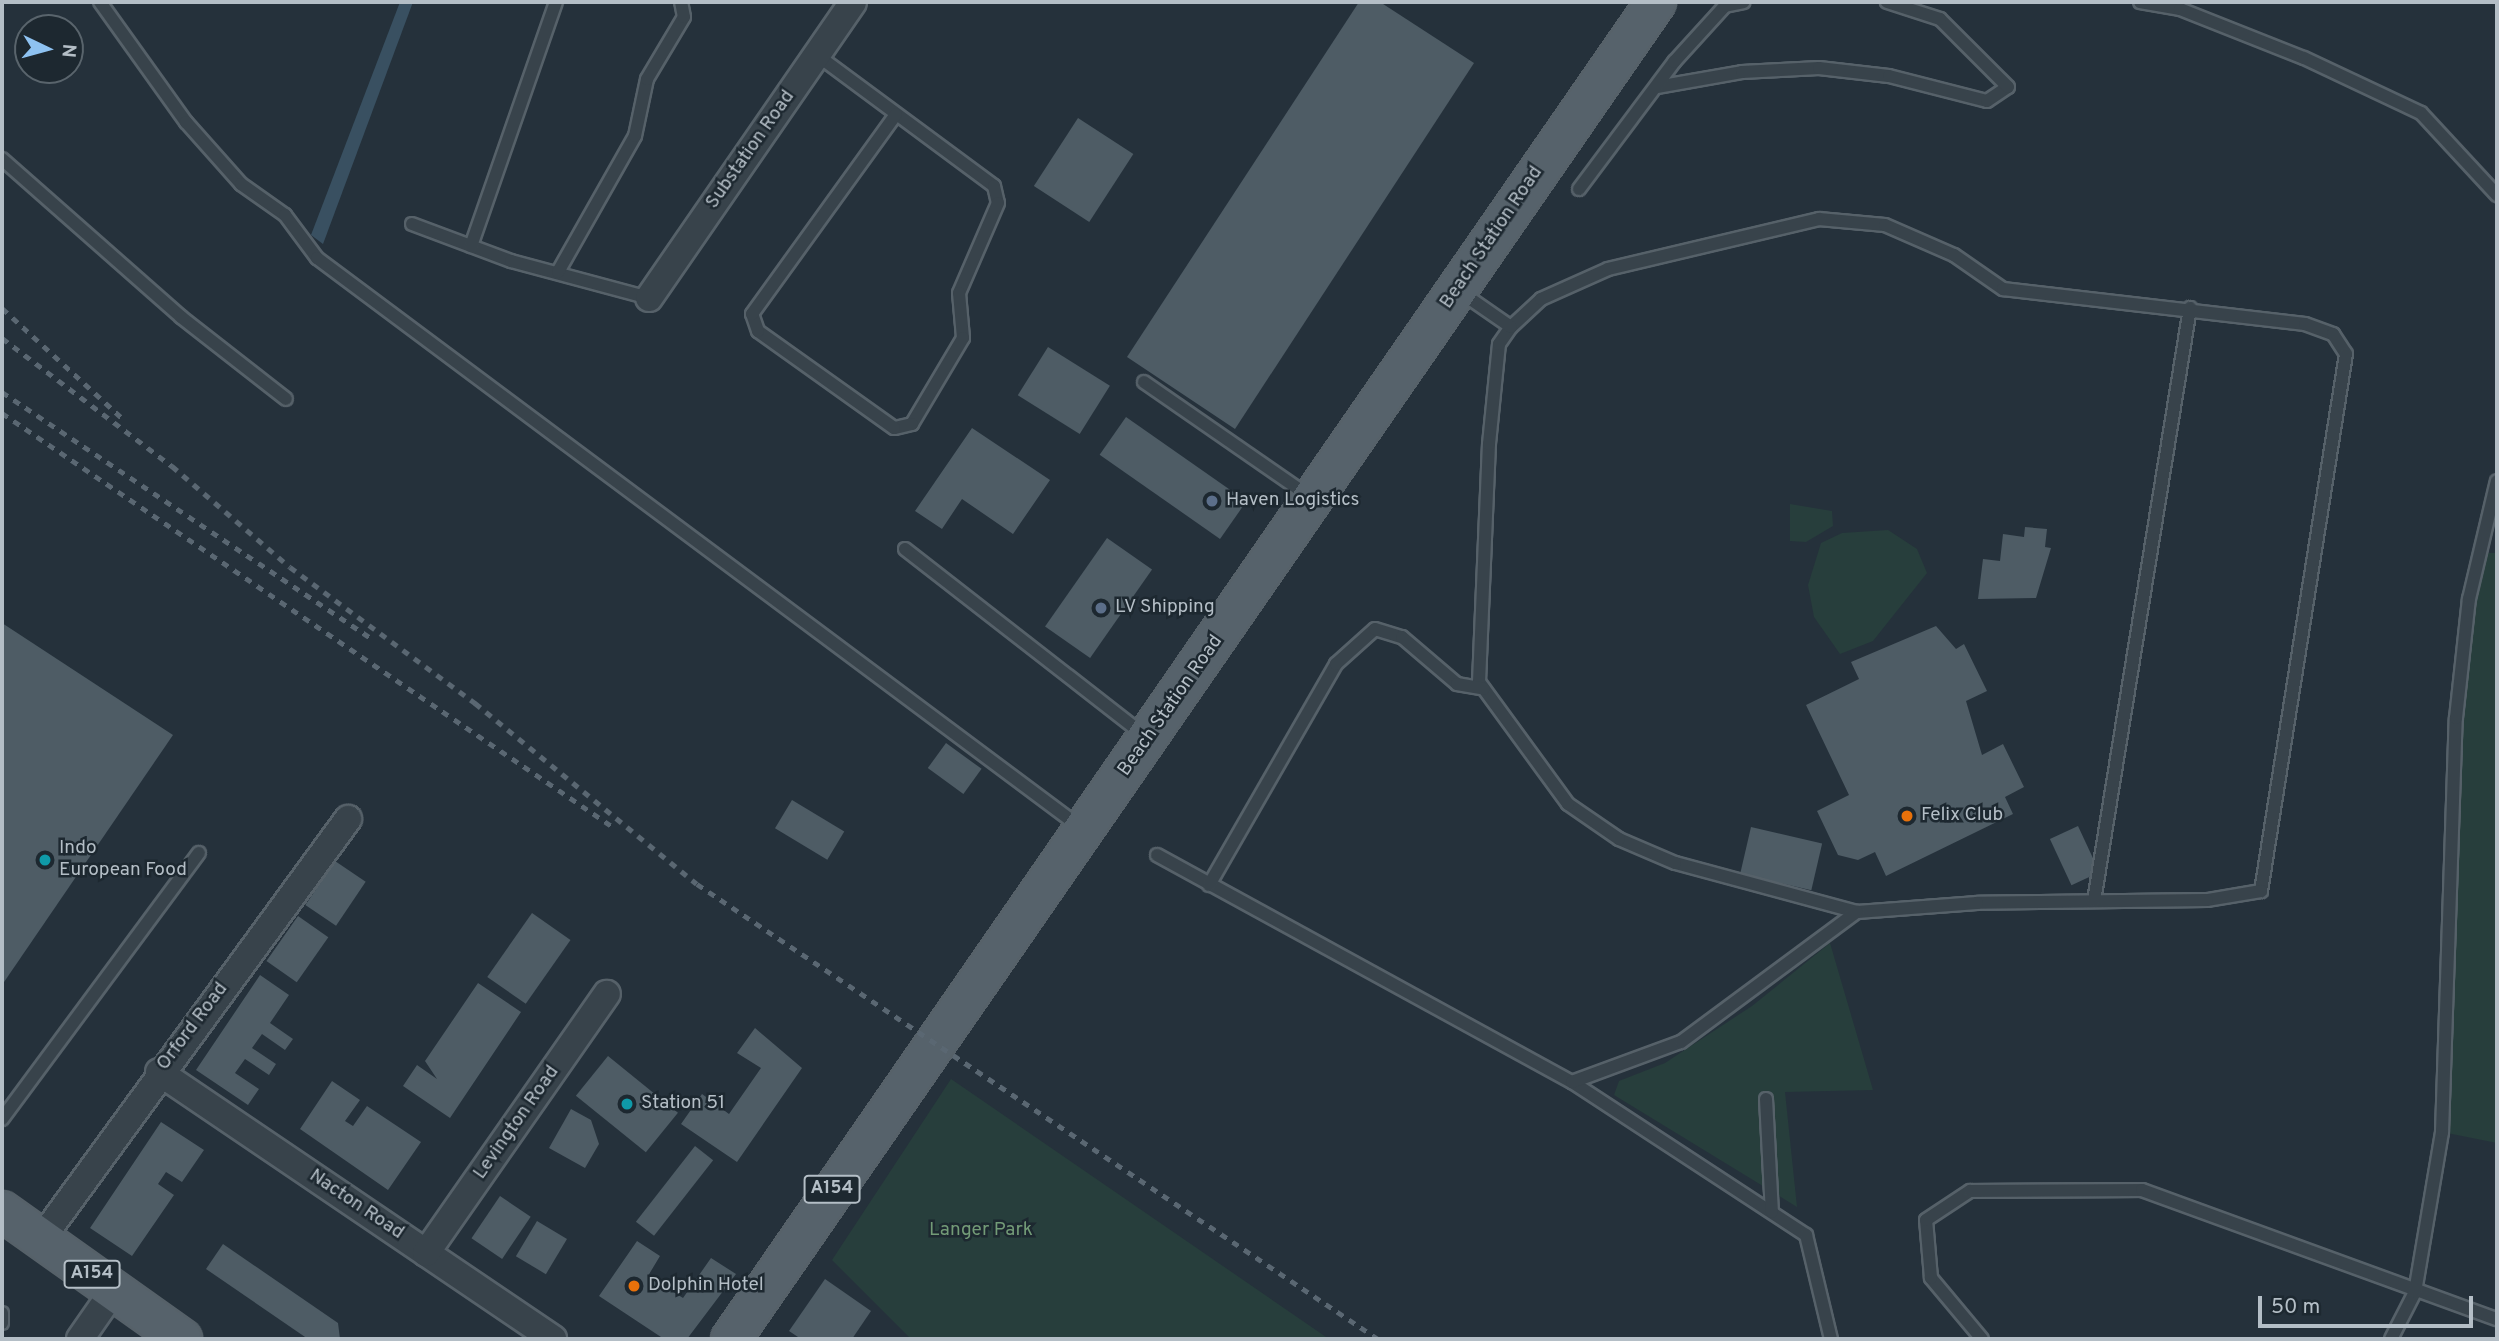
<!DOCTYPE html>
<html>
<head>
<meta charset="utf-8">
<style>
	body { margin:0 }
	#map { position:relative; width:2499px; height:1341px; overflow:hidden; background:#25313b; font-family:Overpass,sans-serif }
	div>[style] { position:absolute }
	.green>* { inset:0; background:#273e3c }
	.water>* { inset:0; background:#395061 }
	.building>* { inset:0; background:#4e5c65; transform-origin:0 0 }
	.roads { filter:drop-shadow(2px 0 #566169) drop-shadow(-2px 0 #566169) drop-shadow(0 2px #566169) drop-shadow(0 -2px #566169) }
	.service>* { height:12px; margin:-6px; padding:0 6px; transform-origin:6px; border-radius:6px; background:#38434b }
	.minor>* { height:26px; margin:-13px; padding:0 13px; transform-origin:13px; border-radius:13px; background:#38434b }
	.primary>* { height:38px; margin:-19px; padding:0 19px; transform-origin:19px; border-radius:19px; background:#56626b }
	.rail>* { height:5px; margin-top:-2.5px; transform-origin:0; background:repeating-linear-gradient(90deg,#5a6772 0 7px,transparent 0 14px) }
	.dots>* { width:19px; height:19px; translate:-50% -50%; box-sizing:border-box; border:4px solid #1d2830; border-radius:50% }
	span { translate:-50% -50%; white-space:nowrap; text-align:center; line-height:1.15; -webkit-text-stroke:5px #1d2830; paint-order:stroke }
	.shield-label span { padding:2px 5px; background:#1d2830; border:2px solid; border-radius:5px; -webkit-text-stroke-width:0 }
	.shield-label { font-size:18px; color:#b4bec6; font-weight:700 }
	.street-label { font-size:19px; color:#b4bec6 }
	.poi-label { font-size:19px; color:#b4bec6 }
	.left { translate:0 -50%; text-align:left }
	.park-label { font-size:19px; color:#739b77 }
	.frame { position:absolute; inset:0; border:4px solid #b4bec6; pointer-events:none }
	.north { position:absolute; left:14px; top:14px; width:70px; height:70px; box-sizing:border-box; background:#1d2830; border:2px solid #59646c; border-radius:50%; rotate:95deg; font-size:19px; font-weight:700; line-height:28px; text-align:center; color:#b4bec6 }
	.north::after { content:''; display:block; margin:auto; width:24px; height:32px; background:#8ec2f1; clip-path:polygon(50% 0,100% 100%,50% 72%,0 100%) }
	.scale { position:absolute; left:2258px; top:1296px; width:215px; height:32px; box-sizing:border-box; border:4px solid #b4bec6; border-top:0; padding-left:9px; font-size:21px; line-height:24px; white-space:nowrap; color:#b4bec6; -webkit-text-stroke:5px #1d2830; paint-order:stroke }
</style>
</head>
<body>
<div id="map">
	<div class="green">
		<div style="clip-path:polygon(1790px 504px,1832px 511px,1833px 526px,1806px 542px,1790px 541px)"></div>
		<div style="clip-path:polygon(1888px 530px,1917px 549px,1927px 573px,1873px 641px,1840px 654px,1814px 617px,1808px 585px,1821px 543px,1842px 533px)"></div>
		<div style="clip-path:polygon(2480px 553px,2497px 553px,2497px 1143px,2442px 1132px,2456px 718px)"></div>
		<div style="clip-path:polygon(1830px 943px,1873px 1090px,1785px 1092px,1797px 1207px,1614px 1095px,1619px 1081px,1665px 1063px,1752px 1006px)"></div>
		<div style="clip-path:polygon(951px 1079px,1329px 1339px,911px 1339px,832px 1260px)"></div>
	</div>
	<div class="water">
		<div style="clip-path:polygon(400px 2px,413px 2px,323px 244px,311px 235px)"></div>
	</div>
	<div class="building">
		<div style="clip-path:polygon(1359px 2px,1380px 2px,1474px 63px,1235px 429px,1127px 357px)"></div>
		<div style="left:1078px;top:118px;width:66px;height:81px;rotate:33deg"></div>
		<div style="left:1048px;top:347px;width:73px;height:57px;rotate:32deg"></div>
		<div style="left:1126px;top:417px;width:147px;height:46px;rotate:35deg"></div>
		<div style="clip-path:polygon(972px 428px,1050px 480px,1013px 534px,962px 499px,942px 529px,915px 511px)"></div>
		<div style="clip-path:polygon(2025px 527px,2047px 529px,2045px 547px,2051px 548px,2036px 598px,1978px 599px,1983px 559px,2000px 561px,2003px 534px,2024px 537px)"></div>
		<div style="left:1107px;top:538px;width:55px;height:108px;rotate:35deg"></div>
		<div style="clip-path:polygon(2px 623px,173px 735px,2px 985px)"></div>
		<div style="clip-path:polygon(1936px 626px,1956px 649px,1964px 644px,1987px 691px,1966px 701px,1982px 755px,2003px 744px,2024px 787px,2005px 797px,2013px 814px,1886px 876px,1875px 852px,1858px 860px,1838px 855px,1817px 811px,1849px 795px,1806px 705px,1859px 679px,1851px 662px)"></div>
		<div style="left:946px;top:743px;width:44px;height:31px;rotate:36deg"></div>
		<div style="left:792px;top:800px;width:61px;height:33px;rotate:31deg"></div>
		<div style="left:2078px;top:826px;width:51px;height:31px;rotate:65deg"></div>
		<div style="left:1751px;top:827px;width:73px;height:48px;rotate:13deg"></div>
		<div style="left:335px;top:861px;width:37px;height:53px;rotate:34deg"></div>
		<div style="left:532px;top:913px;width:47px;height:78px;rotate:35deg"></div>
		<div style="left:298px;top:916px;width:37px;height:55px;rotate:35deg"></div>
		<div style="clip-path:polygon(260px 975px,289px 995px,270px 1023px,293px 1039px,285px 1050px,262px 1034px,252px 1048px,276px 1064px,269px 1075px,245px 1059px,235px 1073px,259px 1089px,248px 1105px,196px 1070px)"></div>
		<div style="clip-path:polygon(478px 983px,521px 1012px,450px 1118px,403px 1086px,417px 1065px,437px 1079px,425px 1061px)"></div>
		<div style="clip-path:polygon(755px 1028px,802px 1068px,737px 1162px,681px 1124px,702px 1094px,729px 1114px,761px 1068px,737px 1053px)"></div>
		<div style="left:608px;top:1056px;width:90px;height:51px;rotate:39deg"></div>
		<div style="clip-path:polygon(332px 1081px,360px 1100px,345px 1121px,353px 1126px,367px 1106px,421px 1142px,388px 1190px,300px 1129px)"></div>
		<div style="clip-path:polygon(571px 1109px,591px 1120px,599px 1144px,585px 1168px,549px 1148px)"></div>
		<div style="clip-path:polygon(161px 1122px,204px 1150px,182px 1182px,166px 1172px,158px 1184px,174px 1195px,132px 1256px,90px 1228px)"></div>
		<div style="left:695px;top:1146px;width:23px;height:96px;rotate:38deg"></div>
		<div style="left:500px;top:1196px;width:37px;height:51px;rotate:34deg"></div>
		<div style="left:537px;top:1221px;width:35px;height:41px;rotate:31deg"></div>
		<div style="clip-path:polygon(637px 1241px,660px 1256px,648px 1276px,683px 1298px,711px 1258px,736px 1274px,687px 1339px,664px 1339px,599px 1296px)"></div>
		<div style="clip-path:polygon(223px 1244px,338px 1323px,340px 1339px,308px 1339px,206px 1269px)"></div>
		<div style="clip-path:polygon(825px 1279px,871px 1311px,852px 1339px,801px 1339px,789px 1331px)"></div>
	</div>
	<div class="roads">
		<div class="service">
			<div style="left:100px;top:2px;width:148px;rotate:54.4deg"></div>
			<div style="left:186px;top:122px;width:83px;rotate:48.4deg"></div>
			<div style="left:241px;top:184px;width:54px;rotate:35.2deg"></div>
			<div style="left:285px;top:215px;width:54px;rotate:53.3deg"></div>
			<div style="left:317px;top:258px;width:952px;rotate:36.71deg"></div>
			<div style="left:2140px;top:2px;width:41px;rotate:9.9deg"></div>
			<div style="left:2180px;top:9px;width:133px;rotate:21.6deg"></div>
			<div style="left:2304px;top:58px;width:129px;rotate:25.2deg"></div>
			<div style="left:2421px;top:113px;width:112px;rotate:47.2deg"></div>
			<div style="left:817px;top:55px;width:220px;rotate:36.5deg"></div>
			<div style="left:994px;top:186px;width:17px;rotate:77deg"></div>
			<div style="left:998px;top:203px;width:98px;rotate:113.4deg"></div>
			<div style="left:959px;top:293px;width:45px;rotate:84.9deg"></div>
			<div style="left:963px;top:338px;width:100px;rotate:120.7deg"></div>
			<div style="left:912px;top:424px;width:18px;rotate:167deg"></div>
			<div style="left:894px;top:428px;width:167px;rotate:-144.5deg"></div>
			<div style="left:758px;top:331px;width:18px;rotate:-109deg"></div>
			<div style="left:752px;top:314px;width:246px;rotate:-54.2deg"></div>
			<div style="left:1657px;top:87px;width:86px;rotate:-10deg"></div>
			<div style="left:1742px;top:72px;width:77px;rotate:-3deg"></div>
			<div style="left:1819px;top:68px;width:70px;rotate:6.5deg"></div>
			<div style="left:1889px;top:76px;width:101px;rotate:14.3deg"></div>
			<div style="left:1987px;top:101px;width:25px;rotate:-34deg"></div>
			<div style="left:2008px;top:87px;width:96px;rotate:-135deg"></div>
			<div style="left:1940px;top:19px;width:56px;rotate:-162.2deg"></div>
			<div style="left:2px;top:159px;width:239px;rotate:41.4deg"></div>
			<div style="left:181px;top:317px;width:133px;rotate:38deg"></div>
			<div style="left:1579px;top:189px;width:159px;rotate:-53.2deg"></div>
			<div style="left:1674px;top:62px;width:76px;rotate:-47.7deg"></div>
			<div style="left:1725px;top:6px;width:19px;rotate:-12deg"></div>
			<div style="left:1819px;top:219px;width:66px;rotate:5.2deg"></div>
			<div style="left:1885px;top:225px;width:75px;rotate:23.5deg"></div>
			<div style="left:1954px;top:255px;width:60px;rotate:34.8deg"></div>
			<div style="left:2003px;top:289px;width:304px;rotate:6.6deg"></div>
			<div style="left:2305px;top:324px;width:30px;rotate:20deg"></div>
			<div style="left:2333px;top:334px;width:24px;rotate:57deg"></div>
			<div style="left:2346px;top:354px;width:544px;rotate:98.99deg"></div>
			<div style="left:2261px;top:891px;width:55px;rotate:170.5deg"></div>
			<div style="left:2207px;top:900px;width:230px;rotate:179.3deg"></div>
			<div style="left:1977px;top:903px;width:120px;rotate:175.7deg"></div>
			<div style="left:1857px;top:912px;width:188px;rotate:-164.9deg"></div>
			<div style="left:1675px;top:863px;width:61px;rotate:-156.8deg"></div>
			<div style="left:1619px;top:839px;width:62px;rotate:-145.5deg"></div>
			<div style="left:1568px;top:804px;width:151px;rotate:-126.1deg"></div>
			<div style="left:1479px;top:682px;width:238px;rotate:-87.6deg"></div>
			<div style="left:1489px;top:444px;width:100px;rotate:-84.3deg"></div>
			<div style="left:1499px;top:344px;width:21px;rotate:-55deg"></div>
			<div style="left:1511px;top:327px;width:41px;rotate:-43deg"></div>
			<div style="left:1541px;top:299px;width:73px;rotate:-24.1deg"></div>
			<div style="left:1608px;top:269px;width:217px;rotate:-13.3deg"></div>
			<div style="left:412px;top:224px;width:106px;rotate:20.5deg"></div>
			<div style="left:511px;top:261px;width:143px;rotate:15deg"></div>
			<div style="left:471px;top:246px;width:258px;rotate:-70.8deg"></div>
			<div style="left:558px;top:272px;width:156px;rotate:-60.5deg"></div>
			<div style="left:635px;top:136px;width:58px;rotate:-78.1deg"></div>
			<div style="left:647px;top:79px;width:72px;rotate:-59.2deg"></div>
			<div style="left:684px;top:17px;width:15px;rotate:-101deg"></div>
			<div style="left:1459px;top:291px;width:63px;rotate:34.7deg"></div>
			<div style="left:1144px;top:382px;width:202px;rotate:34.7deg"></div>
			<div style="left:905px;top:549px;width:304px;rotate:37.9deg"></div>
			<div style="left:1157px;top:855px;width:473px;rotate:28.7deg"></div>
			<div style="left:1572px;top:1082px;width:280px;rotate:33.2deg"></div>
			<div style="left:1806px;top:1235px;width:107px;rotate:76.5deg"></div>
			<div style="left:1209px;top:885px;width:255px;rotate:-60.1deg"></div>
			<div style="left:1336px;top:664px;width:52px;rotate:-41.9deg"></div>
			<div style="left:1375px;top:629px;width:28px;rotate:17deg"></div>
			<div style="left:1402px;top:637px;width:72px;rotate:40.5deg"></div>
			<div style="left:1457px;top:684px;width:27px;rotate:10deg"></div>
			<div style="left:2094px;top:901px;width:601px;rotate:-80.8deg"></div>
			<div style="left:1572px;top:1082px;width:116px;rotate:-20.2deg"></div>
			<div style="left:1681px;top:1042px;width:219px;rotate:-36.5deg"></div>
			<div style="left:1766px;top:1099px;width:113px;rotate:87deg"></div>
			<div style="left:2px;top:1119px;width:331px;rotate:-53.5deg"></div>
			<div style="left:2px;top:1313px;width:10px;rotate:90deg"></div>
			<div style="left:1982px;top:1339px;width:80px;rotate:-129.9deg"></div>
			<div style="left:1931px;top:1278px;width:58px;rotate:-94.9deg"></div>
			<div style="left:1926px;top:1220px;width:53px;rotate:-33.4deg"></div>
			<div style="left:1970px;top:1191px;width:172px;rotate:-0.3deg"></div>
			<div style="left:2142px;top:1190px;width:378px;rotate:20deg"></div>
			<div style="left:2391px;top:1339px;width:53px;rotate:-62.9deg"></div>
			<div style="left:2415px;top:1292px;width:162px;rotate:-80.4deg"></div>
			<div style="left:2442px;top:1132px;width:414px;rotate:-88.1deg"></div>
			<div style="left:2456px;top:718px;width:120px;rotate:-83.8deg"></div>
			<div style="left:2469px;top:599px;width:121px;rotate:-76.7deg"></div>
		</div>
		<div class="minor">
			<div style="left:649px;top:298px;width:359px;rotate:-55.4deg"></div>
			<div style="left:159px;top:1072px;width:476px;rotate:34.1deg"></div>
			<div style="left:42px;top:1238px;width:519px;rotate:-53.86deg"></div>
			<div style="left:426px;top:1253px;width:316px;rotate:-55.1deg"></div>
			<div style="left:80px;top:1339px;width:60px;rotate:-55.2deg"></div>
		</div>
		<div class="primary">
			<div style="left:2px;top:1211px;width:221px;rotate:35.4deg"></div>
			<div style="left:731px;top:1339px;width:1626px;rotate:-55.32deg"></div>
		</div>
	</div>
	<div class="rail">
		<div style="left:2px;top:308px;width:164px;rotate:42.5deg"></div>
		<div style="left:2px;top:338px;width:213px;rotate:37deg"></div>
		<div style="left:172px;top:466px;width:155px;rotate:40.6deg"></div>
		<div style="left:290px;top:567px;width:230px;rotate:36.3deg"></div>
		<div style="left:475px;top:703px;width:286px;rotate:39.2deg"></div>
		<div style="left:697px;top:884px;width:819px;rotate:33.75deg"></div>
		<div style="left:2px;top:392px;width:443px;rotate:33.7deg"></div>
		<div style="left:2px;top:413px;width:738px;rotate:34.12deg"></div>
	</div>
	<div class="dots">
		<div style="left:1212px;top:501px;background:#5c6f8a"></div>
		<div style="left:1101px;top:608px;background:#5c6f8a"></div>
		<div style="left:1907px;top:816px;background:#e8710a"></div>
		<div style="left:45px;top:860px;background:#0f9aa8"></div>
		<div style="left:627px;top:1104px;background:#0f9aa8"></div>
		<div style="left:634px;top:1286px;background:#e8710a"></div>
	</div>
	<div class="shield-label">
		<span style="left:832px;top:1189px">A154</span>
		<span style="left:92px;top:1274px">A154</span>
	</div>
	<div class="street-label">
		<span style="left:751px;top:150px;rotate:-55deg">Substation Road</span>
		<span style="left:1492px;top:238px;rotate:-56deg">Beach Station Road</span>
		<span style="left:1171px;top:706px;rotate:-55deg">Beach Station Road</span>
		<span style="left:193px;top:1027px;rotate:-53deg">Orford Road</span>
		<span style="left:517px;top:1123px;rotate:-55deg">Levington Road</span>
		<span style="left:356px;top:1205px;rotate:34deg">Nacton Road</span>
	</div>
	<div class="poi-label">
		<span class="left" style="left:1226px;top:501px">Haven Logistics</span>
		<span class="left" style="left:1115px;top:608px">LV Shipping</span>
		<span class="left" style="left:1921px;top:816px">Felix Club</span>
		<span class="left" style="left:59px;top:860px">Indo<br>European Food</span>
		<span class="left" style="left:641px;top:1104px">Station 51</span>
		<span class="left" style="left:648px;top:1286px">Dolphin Hotel</span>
	</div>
	<div class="park-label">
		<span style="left:981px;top:1231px">Langer Park</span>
	</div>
	<div class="frame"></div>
	<div class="north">N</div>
	<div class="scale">50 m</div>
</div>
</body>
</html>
